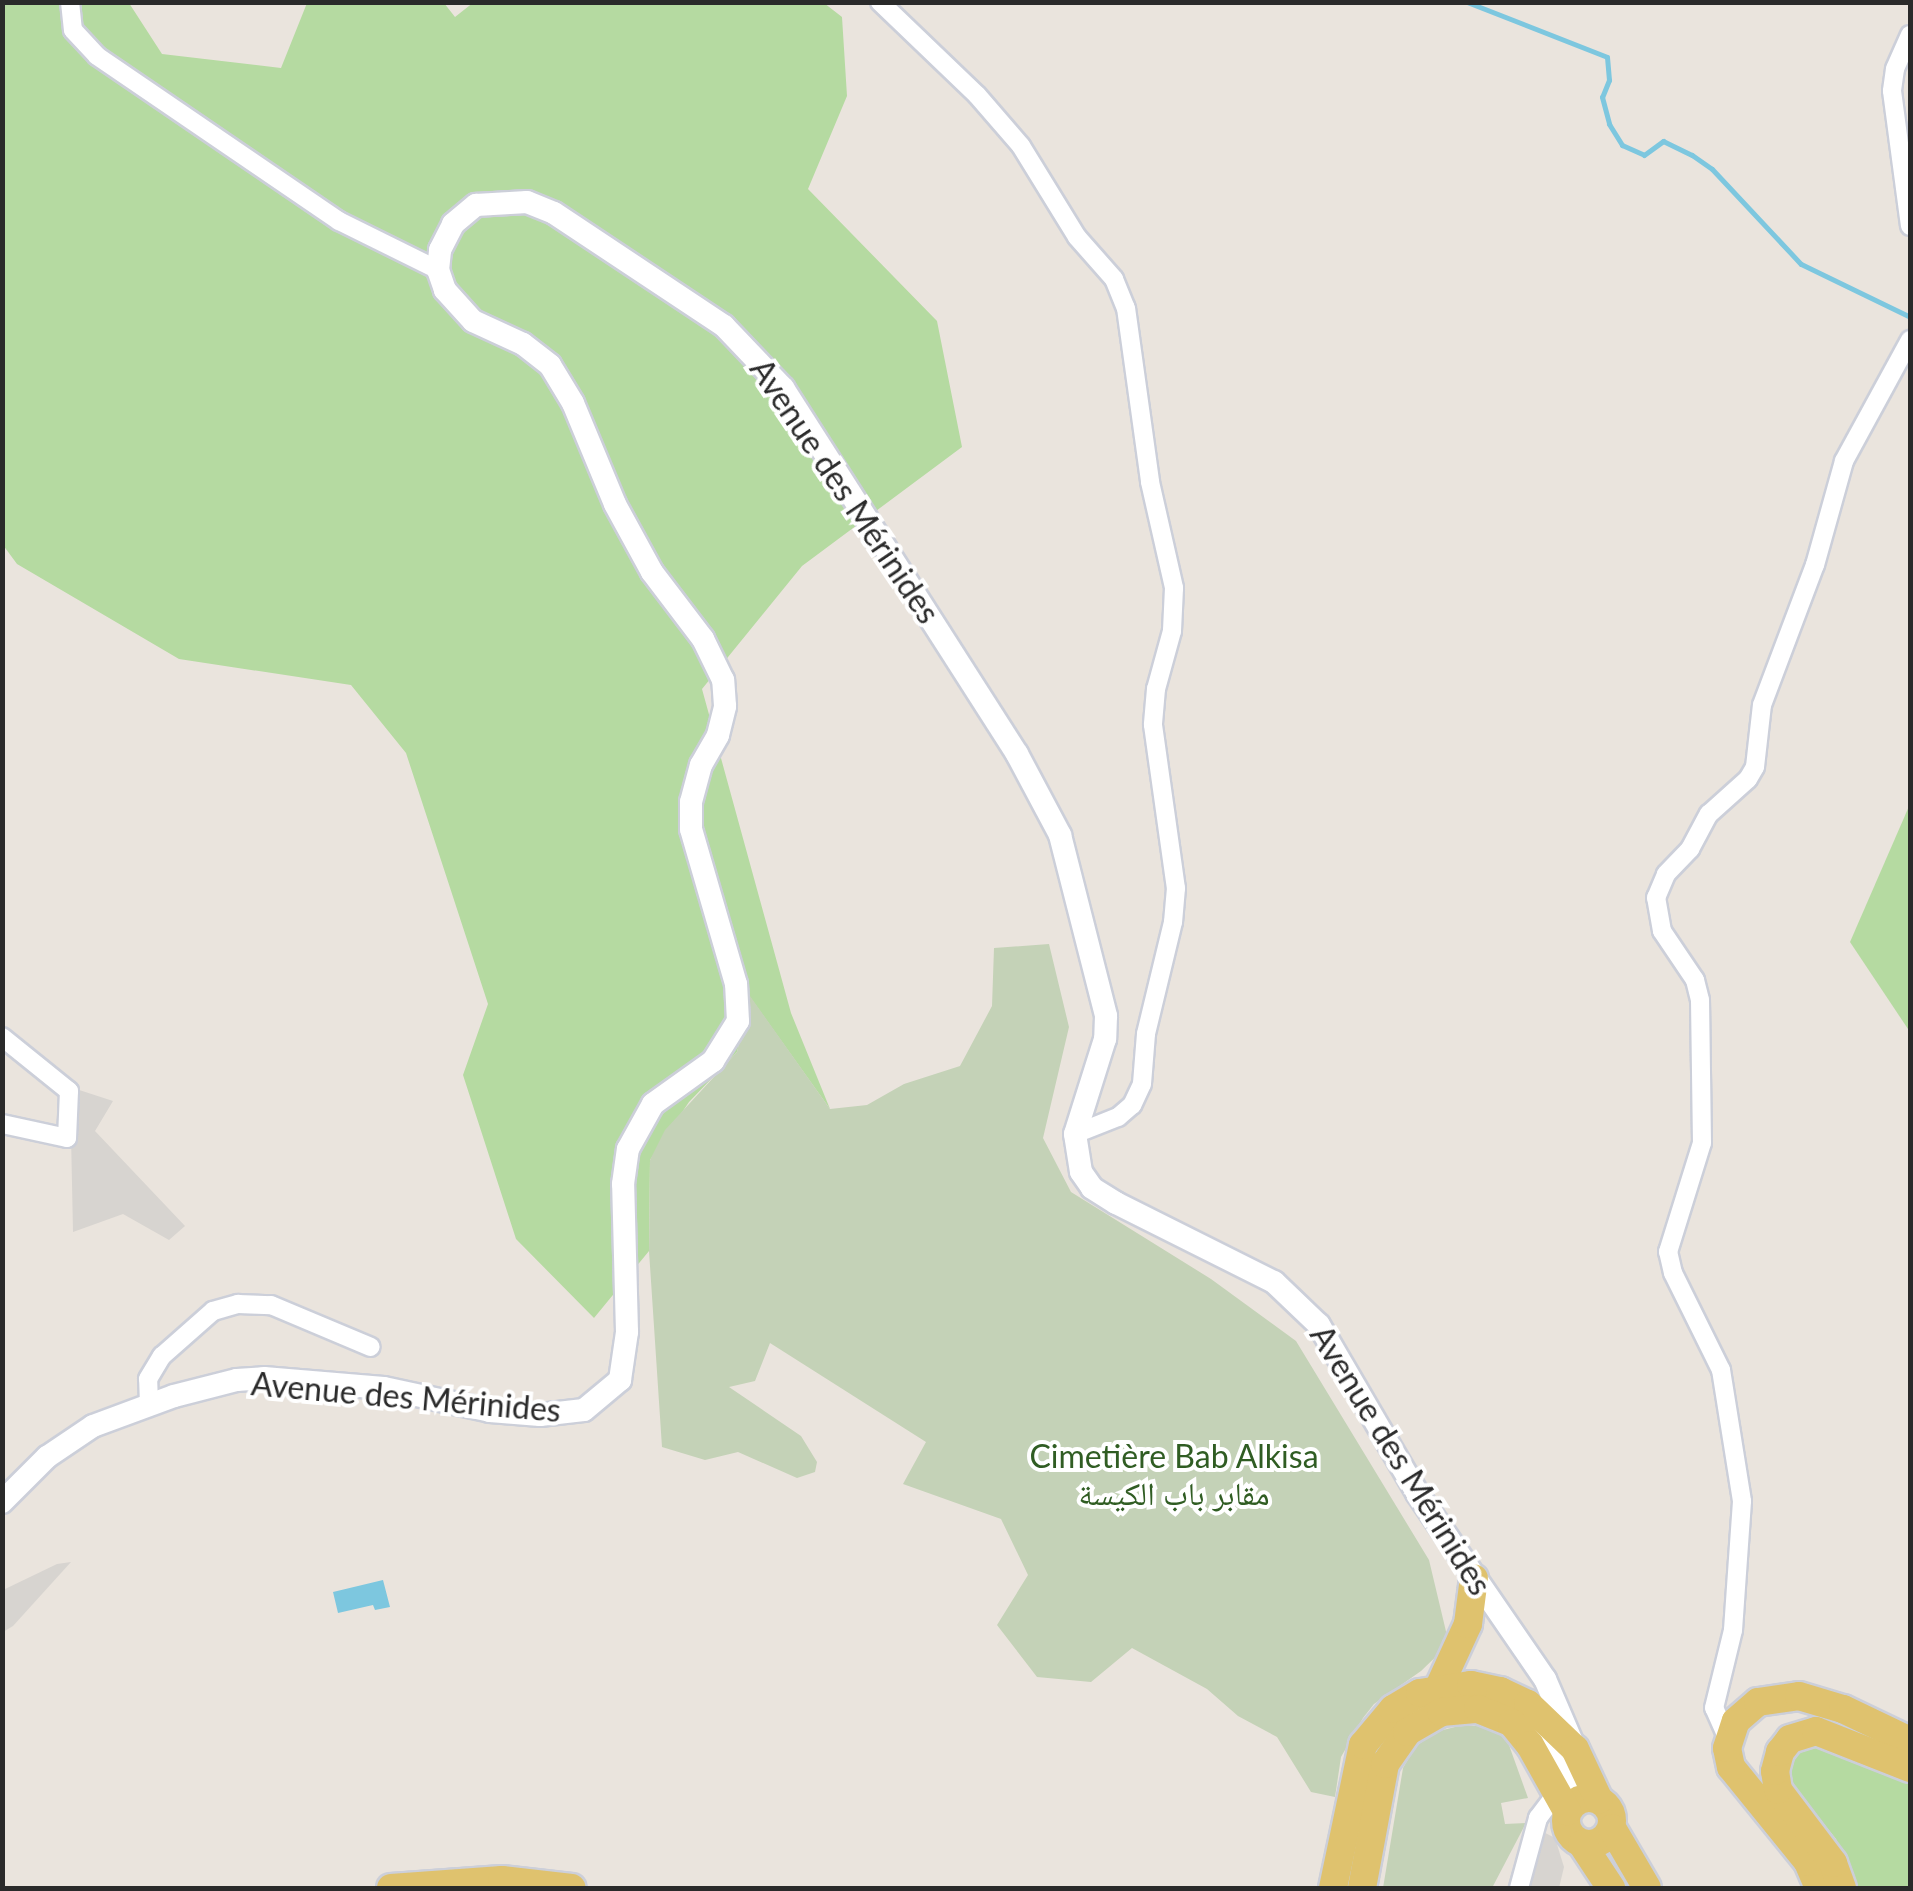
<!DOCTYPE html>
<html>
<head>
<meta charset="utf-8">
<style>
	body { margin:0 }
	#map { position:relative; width:1913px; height:1891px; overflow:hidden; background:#eae4dd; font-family:Lato,"Noto Naskh Arabic",sans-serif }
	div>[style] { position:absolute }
	.green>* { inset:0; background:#b5daa1 }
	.cemetery>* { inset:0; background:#c4d2b7 }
	.plaza>* { inset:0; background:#d7d4d0 }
	.water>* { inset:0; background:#7dc7df }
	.stream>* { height:5px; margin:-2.5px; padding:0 2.5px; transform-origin:2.5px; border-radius:2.5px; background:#7dc7df }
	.roads { filter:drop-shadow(2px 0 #cccfd9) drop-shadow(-2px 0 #cccfd9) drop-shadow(0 2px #cccfd9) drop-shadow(0 -2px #cccfd9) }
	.street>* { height:18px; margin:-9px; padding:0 9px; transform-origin:9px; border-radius:9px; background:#fff }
	.secondary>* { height:22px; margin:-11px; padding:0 11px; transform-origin:11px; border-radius:11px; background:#fff }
	.primary>* { height:28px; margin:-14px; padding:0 14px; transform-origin:14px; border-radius:14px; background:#dfc26e }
	.primary>.ring { margin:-14px; padding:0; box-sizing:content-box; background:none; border:28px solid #dfc26e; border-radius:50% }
	span { translate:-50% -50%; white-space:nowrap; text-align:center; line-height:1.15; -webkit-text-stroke:8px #fff; paint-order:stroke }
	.street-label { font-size:32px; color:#2a2a2a }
	.park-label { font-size:32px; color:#305d23 }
	.frame { position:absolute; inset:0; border:5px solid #2a2a2a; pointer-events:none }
</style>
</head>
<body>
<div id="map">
	<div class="green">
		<div style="clip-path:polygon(474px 2px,824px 3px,842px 17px,847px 96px,808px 189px,937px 321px,962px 447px,802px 566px,702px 689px,791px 1013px,830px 1109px,750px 997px,737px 1052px,689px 1102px,650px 1160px,649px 1251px,594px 1318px,516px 1239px,463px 1075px,488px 1004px,406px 753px,351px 685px,179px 659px,17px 564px,3px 545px,3px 3px,129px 3px,162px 54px,281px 68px,307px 3px,444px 3px,455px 17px)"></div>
		<div style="clip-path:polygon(1910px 804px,1910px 1032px,1850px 942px)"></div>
		<div style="clip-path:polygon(1816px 1743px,1910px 1782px,1910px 1888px,1856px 1888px,1836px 1839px,1790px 1782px,1790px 1751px)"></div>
	</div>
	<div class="cemetery">
		<div style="clip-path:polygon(1049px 944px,1069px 1027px,1043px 1138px,1071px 1192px,1211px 1279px,1296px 1341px,1429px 1560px,1449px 1644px,1421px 1671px,1374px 1704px,1363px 1718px,1341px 1757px,1335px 1797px,1311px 1792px,1277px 1737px,1238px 1716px,1207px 1689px,1132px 1648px,1091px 1682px,1037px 1677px,997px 1625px,1028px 1575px,1001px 1519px,903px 1484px,926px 1442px,770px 1343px,755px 1381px,729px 1387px,801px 1436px,817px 1462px,815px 1472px,797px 1478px,738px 1452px,705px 1460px,662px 1447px,649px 1251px,650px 1160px,665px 1130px,737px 1052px,750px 996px,830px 1109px,867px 1105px,904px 1084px,960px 1066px,992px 1006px,994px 948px)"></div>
		<div style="clip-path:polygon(1459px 1726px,1482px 1726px,1505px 1734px,1528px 1798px,1501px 1803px,1505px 1824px,1526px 1823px,1492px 1888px,1383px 1888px,1403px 1768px,1415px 1747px,1435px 1732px)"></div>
	</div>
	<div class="plaza">
		<div style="clip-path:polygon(70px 1087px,113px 1101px,95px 1131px,185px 1226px,169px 1240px,123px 1214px,73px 1232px)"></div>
		<div style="clip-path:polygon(71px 1562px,13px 1626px,3px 1632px,3px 1590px,57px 1564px)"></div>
		<div style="clip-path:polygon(1526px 1823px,1555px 1838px,1564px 1867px,1559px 1888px,1507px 1888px)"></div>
	</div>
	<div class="water">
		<div style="clip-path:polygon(383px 1580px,390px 1607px,375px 1610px,373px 1605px,338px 1613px,333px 1592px)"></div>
	</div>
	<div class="stream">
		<div style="left:1467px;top:2px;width:150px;rotate:21.4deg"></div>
		<div style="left:1607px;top:57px;width:23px;rotate:85deg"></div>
		<div style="left:1609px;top:80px;width:18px;rotate:112deg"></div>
		<div style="left:1602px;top:97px;width:28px;rotate:75deg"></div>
		<div style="left:1609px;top:124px;width:25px;rotate:58deg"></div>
		<div style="left:1622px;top:145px;width:24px;rotate:24deg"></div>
		<div style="left:1644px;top:155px;width:24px;rotate:-36deg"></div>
		<div style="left:1663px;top:141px;width:32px;rotate:26deg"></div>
		<div style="left:1692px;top:155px;width:24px;rotate:35deg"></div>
		<div style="left:1712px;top:169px;width:130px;rotate:46.9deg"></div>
		<div style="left:1801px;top:264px;width:121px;rotate:25.9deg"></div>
	</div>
	<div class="roads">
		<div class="street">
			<div style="left:70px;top:2px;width:28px;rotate:84deg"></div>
			<div style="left:73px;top:30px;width:35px;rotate:47deg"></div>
			<div style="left:97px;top:56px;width:293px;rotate:34.3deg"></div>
			<div style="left:339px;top:221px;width:110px;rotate:26.3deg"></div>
			<div style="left:880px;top:2px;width:134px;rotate:43.8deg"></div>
			<div style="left:977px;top:95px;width:67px;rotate:49.2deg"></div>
			<div style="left:1021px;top:146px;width:107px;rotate:58.4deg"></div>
			<div style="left:1077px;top:237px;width:56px;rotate:48.6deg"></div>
			<div style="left:1114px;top:279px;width:31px;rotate:68deg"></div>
			<div style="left:1126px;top:308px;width:176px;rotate:82.1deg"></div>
			<div style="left:1150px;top:482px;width:109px;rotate:77.2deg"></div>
			<div style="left:1174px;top:588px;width:43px;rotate:92.7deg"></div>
			<div style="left:1172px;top:631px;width:60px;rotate:105.4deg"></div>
			<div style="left:1156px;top:689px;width:36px;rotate:95deg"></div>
			<div style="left:1153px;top:725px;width:165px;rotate:82deg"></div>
			<div style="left:1176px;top:888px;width:34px;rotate:95deg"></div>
			<div style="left:1173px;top:922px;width:115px;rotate:103.6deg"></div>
			<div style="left:1146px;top:1034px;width:50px;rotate:94.6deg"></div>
			<div style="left:1142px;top:1084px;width:23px;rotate:115deg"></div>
			<div style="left:1132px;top:1105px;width:18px;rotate:139deg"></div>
			<div style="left:1118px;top:1117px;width:46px;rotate:158.4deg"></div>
			<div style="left:1910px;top:35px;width:37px;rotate:114deg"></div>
			<div style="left:1895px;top:69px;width:22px;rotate:98deg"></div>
			<div style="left:1892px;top:91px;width:136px;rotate:82.4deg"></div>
			<div style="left:2px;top:1037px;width:86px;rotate:38.9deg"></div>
			<div style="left:69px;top:1091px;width:47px;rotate:92.4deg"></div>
			<div style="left:67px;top:1138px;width:66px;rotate:-167.8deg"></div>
			<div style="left:149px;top:1404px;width:25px;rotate:-92deg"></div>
			<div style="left:148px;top:1379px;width:27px;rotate:-59deg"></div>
			<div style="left:162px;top:1356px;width:68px;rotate:-41.4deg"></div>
			<div style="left:213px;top:1311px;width:26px;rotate:-16deg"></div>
			<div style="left:238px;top:1304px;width:33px;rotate:2deg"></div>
			<div style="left:271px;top:1305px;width:108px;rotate:22.8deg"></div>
			<div style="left:1728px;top:1739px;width:34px;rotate:-114deg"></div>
			<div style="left:1714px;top:1708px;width:80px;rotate:-76.3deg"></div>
			<div style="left:1733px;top:1630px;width:129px;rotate:-86deg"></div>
			<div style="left:1742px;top:1501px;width:133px;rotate:-99.1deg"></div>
			<div style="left:1721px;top:1370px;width:108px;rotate:-116.3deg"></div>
			<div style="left:1673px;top:1273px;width:22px;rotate:-103deg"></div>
			<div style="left:1668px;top:1252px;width:114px;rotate:-72.7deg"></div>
			<div style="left:1702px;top:1143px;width:143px;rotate:-90.8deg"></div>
			<div style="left:1700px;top:1000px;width:21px;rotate:-104deg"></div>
			<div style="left:1695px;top:980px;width:59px;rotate:-124deg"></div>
			<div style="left:1662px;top:931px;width:34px;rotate:-100deg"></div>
			<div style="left:1656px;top:898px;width:26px;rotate:-67deg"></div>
			<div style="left:1666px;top:874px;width:35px;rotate:-46deg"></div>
			<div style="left:1690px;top:849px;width:40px;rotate:-62deg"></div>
			<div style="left:1709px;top:814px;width:52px;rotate:-41.9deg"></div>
			<div style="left:1748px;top:779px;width:14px;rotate:-60deg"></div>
			<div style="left:1755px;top:767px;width:62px;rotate:-83.6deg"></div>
			<div style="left:1762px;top:705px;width:150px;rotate:-69.3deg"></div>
			<div style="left:1815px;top:565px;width:108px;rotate:-74.4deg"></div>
			<div style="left:1844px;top:461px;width:138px;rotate:-61.4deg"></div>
			<div style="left:1519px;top:1888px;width:73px;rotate:-74.8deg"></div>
			<div style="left:1538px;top:1818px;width:31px;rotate:-53deg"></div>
		</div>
		<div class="secondary">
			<div style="left:2px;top:1502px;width:64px;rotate:-45deg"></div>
			<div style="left:47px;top:1457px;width:55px;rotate:-34deg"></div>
			<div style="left:93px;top:1426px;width:86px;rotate:-20.3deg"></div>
			<div style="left:174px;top:1396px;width:65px;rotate:-14.3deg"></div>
			<div style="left:237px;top:1380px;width:27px;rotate:-4deg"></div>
			<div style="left:264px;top:1378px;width:120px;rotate:4.8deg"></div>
			<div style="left:384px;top:1388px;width:108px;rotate:12.2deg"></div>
			<div style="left:490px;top:1411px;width:50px;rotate:4.6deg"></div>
			<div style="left:540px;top:1415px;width:44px;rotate:-6.5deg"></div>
			<div style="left:584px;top:1410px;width:47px;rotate:-39.8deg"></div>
			<div style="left:620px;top:1380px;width:49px;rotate:-81.7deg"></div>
			<div style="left:627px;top:1332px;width:148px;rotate:-91.5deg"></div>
			<div style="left:623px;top:1184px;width:35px;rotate:-82deg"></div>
			<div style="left:628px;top:1149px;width:51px;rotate:-60.9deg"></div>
			<div style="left:653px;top:1104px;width:74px;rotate:-35.6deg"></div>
			<div style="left:713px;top:1061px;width:47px;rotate:-58deg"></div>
			<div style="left:738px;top:1021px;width:37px;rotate:-93deg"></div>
			<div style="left:736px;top:984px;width:161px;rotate:-106.2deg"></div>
			<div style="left:691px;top:829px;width:27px;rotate:-90deg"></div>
			<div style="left:691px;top:802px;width:38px;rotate:-75deg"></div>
			<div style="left:701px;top:765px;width:34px;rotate:-60deg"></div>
			<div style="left:718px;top:735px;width:30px;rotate:-76deg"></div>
			<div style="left:725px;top:706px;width:26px;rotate:-94deg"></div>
			<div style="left:723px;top:680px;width:46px;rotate:-116deg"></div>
			<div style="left:703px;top:639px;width:84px;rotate:-127.3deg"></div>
			<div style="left:652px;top:572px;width:77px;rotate:-118.6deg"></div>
			<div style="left:615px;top:504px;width:109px;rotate:-112.6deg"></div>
			<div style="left:573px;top:403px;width:44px;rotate:-121.2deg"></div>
			<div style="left:550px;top:365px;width:34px;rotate:-142deg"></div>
			<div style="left:523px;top:344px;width:55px;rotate:-155.3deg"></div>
			<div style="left:473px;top:321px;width:42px;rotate:-132.1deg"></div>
			<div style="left:445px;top:290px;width:21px;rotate:-109deg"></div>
			<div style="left:438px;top:270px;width:20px;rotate:-84deg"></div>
			<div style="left:440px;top:250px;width:29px;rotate:-63deg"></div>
			<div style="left:453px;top:224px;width:30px;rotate:-40deg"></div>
			<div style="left:476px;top:205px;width:51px;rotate:-3.4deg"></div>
			<div style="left:527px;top:202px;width:29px;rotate:22deg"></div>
			<div style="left:554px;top:213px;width:204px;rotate:33.6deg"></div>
			<div style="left:724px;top:326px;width:86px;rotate:46.4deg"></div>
			<div style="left:783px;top:388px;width:434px;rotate:57.4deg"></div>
			<div style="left:1017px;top:754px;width:92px;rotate:62deg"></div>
			<div style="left:1060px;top:835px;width:187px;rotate:75.7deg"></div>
			<div style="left:1106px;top:1016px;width:23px;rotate:92deg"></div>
			<div style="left:1105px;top:1039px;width:100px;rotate:107.5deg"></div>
			<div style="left:1075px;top:1134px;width:38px;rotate:81deg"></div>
			<div style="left:1081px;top:1172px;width:19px;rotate:55deg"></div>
			<div style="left:1092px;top:1188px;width:28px;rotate:32deg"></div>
			<div style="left:1116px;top:1203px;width:177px;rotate:26.6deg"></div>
			<div style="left:1274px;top:1282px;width:62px;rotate:43.7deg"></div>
			<div style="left:1319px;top:1325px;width:194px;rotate:59.7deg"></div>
			<div style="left:1417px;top:1493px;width:226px;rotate:55.5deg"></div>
			<div style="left:1545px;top:1679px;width:76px;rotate:66.8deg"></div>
			<div style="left:1539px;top:1716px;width:88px;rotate:68.7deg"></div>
		</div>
		<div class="primary">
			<div style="left:1439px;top:1687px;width:69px;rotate:-65.3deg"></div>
			<div style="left:1468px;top:1624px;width:46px;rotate:-82.6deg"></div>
			<div class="ring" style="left:1566px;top:1798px;width:18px;height:18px"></div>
			<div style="left:1612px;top:1828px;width:69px;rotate:59.7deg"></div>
			<div style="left:1582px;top:1844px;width:53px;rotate:56.6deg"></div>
			<div style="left:391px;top:1888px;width:111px;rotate:-4.1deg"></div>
			<div style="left:502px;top:1880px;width:70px;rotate:6.5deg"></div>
			<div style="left:1333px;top:1888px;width:146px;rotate:-78.2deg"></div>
			<div style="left:1363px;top:1745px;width:47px;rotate:-50.2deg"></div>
			<div style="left:1393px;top:1709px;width:31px;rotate:-31deg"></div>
			<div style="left:1420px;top:1693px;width:52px;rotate:-8.9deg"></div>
			<div style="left:1471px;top:1685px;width:30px;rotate:12deg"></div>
			<div style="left:1500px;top:1691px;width:31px;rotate:25deg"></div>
			<div style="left:1528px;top:1704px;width:65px;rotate:43.8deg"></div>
			<div style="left:1575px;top:1749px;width:56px;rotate:64.8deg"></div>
			<div style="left:1362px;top:1888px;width:126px;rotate:-79.5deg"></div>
			<div style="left:1385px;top:1764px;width:39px;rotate:-55deg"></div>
			<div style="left:1407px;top:1732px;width:39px;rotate:-30deg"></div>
			<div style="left:1441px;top:1712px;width:37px;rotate:-5deg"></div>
			<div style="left:1478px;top:1709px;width:37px;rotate:22deg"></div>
			<div style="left:1512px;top:1723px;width:28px;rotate:51deg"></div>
			<div style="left:1530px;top:1745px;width:76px;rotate:60.7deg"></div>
			<div style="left:1819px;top:1888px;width:28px;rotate:-113deg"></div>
			<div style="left:1808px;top:1862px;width:122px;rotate:-129deg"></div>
			<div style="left:1731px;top:1767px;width:19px;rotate:-102deg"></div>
			<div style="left:1727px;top:1748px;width:28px;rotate:-72deg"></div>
			<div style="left:1736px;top:1721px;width:29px;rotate:-41deg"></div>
			<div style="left:1758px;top:1702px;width:41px;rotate:-8.3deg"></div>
			<div style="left:1799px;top:1696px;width:46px;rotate:16.5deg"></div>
			<div style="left:1843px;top:1709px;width:74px;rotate:25.5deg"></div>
			<div style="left:1842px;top:1888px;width:27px;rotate:-110deg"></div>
			<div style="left:1833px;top:1863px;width:91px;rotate:-127deg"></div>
			<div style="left:1778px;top:1790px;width:19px;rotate:-99deg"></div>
			<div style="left:1775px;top:1771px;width:20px;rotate:-75deg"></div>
			<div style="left:1780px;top:1752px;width:16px;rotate:-52deg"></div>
			<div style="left:1790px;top:1739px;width:27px;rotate:-17deg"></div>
			<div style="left:1816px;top:1731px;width:101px;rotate:21.5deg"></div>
		</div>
	</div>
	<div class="street-label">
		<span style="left:845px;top:491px;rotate:56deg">Avenue des Mérinides</span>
		<span style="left:406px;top:1397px;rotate:5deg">Avenue des Mérinides</span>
		<span style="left:1401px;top:1460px;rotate:58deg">Avenue des Mérinides</span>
	</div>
	<div class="park-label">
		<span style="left:1174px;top:1475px">Cimetière Bab Alkisa<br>مقابر باب الكيسة</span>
	</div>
	<div class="frame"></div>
</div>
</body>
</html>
